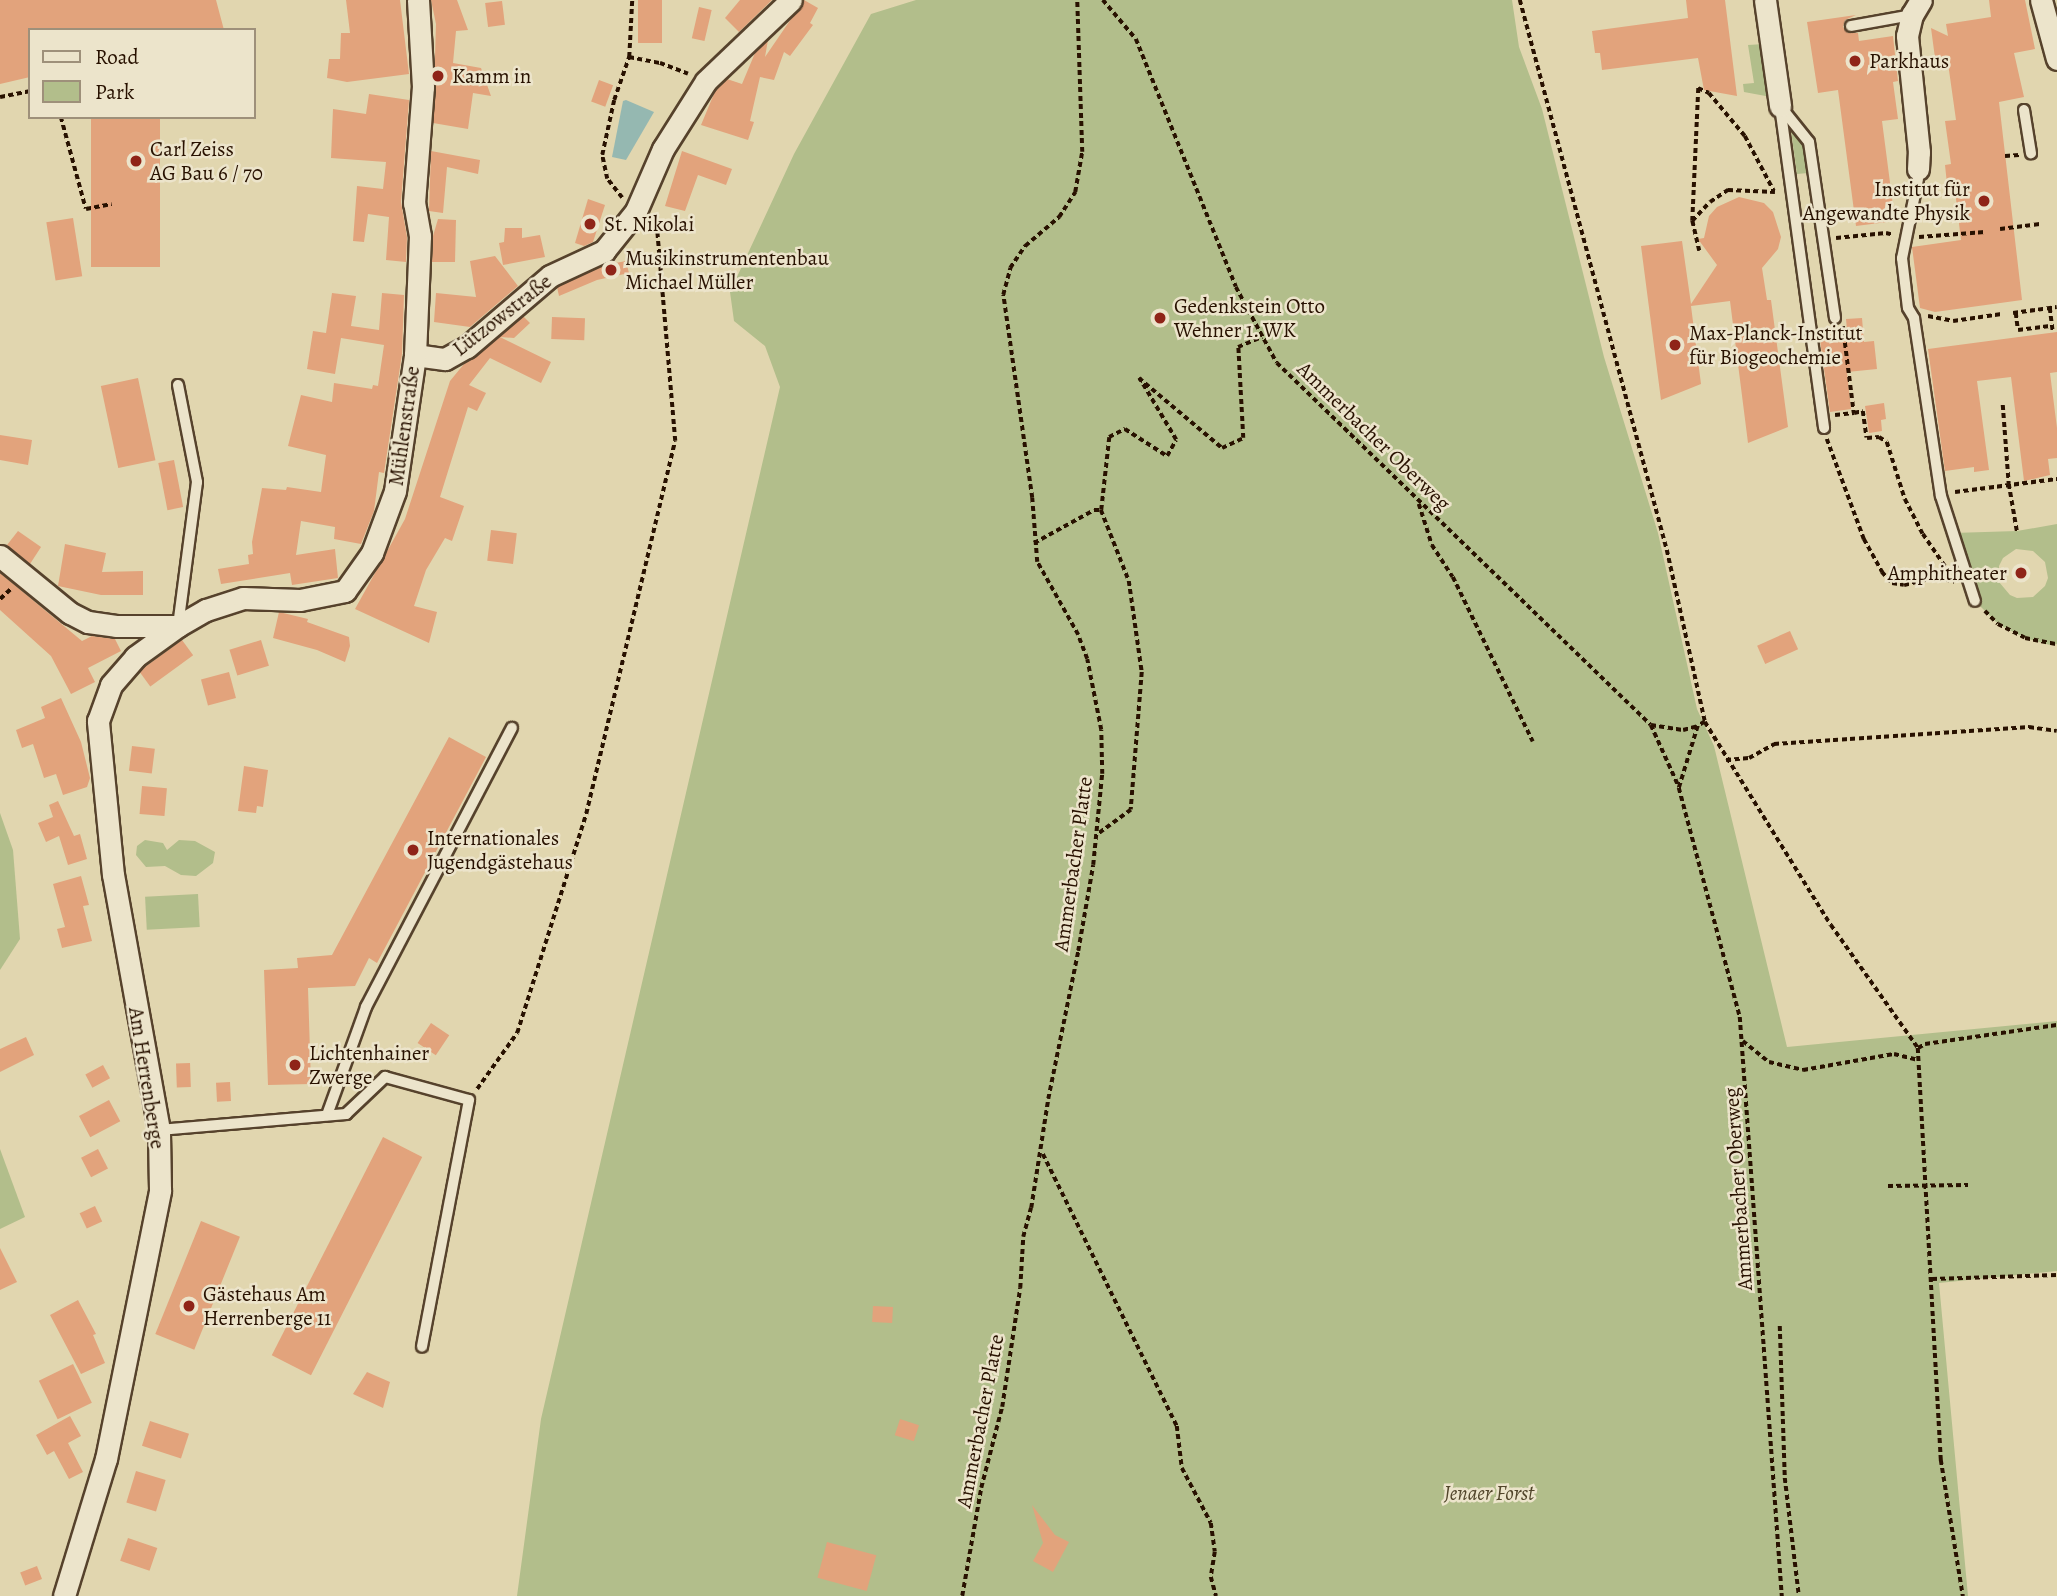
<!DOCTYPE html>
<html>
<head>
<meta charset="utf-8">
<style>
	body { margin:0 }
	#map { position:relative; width:2057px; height:1596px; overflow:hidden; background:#e1d6af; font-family:Alegreya,serif }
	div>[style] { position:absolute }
	.green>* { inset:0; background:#b2be8b; transform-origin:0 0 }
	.water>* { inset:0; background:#95b8b1 }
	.building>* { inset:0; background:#e2a37c; transform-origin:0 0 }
	.path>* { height:3.5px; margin-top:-1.75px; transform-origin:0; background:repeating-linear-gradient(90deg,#281100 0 5px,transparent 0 8.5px) }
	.roads { filter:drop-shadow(2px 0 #56422c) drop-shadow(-2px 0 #56422c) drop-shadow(0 2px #56422c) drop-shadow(0 -2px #56422c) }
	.lane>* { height:10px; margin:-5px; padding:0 5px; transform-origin:5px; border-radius:5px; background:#ece4cb }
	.street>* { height:21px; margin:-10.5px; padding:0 10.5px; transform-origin:10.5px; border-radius:10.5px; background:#ece4cb }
	.dots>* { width:19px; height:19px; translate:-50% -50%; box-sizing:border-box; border:4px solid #ece4cb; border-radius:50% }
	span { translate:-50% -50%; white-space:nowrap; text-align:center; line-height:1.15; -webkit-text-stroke:5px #ece4cb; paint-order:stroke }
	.poi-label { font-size:21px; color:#281100 }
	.left { translate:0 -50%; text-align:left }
	.right { translate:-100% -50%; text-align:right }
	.street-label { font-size:21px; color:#281100 }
	.park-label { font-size:21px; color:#51452a; font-style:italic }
	.legend { position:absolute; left:28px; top:28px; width:228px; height:91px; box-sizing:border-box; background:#ece4cb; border:2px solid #9e907a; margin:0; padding:9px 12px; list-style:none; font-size:21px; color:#281100 }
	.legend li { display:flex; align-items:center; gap:14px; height:35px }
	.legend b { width:35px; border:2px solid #9e907a }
</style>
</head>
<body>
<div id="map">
	<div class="green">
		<div style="clip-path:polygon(916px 0,1512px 0,1519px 47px,1542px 109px,1604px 357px,1658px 533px,1697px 709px,1714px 746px,1787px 1047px,2057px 1021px,2057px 1271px,1939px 1283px,1968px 1596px,517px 1596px,541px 1419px,780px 387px,765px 346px,734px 321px,730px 292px,794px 154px,871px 14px)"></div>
		<div style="clip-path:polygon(1764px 44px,1771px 97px,1744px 92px,1743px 84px,1754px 83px,1748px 45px)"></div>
		<div style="clip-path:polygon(1791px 131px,1800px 137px,1805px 149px,1808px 173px,1797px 174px)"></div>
		<div style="clip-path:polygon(evenodd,2057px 524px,2057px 644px,2050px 645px,2025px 638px,1998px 624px,1975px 601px,1953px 533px,2017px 531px,2057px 524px,2016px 549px,2033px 551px,2045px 562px,2048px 578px,2045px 586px,2033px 597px,2017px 598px,2010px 595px,1999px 582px,1999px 566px,2003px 558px,2016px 549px)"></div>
		<div style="clip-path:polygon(0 813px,13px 850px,20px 939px,0 970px)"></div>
		<div style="clip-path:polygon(145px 840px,163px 843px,167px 850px,179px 840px,195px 841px,215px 852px,213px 863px,196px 876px,181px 875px,165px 866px,146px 867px,136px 855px,137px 846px)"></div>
		<div style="left:198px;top:894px;width:33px;height:53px;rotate:87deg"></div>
		<div style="clip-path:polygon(0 1149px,25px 1217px,0 1229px)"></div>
	</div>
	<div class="water">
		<div style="clip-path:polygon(626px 100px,654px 112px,626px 160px,612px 157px,623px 101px)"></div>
	</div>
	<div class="building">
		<div style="clip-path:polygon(0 0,216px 0,224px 30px,30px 30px,30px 77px,0 84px)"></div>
		<div style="clip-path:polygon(346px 0,400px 0,409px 74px,347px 82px,327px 78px,329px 59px,340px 59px,341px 33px,350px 33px)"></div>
		<div style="clip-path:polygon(431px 0,457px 0,468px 30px,456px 31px,453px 63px,481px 68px,491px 96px,473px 93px,468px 129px,433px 123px,436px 24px)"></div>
		<div style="left:638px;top:0;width:24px;height:43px"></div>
		<div style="clip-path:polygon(740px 0,772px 0,739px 32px,725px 18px)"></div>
		<div style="clip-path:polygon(804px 0,818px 8px,810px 23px,813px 25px,790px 56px,784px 52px,774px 80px,760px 77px,750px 121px,754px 122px,748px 140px,701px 125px,716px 89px,727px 79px,742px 84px,755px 53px,768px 40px,765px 57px)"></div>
		<div style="clip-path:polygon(1686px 0,1725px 0,1737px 96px,1704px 90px,1698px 58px,1602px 70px,1600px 53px,1595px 53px,1592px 31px,1688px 18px)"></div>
		<div style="clip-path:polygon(1989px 0,2025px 0,2035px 49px,2014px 53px,2024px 97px,1999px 102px,2022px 300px,1935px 312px,1920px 308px,1912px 247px,1961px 240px,1954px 183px,1947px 184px,1945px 165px,1951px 164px,1945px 121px,1956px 120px,1947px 56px,1935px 58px,1931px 28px,1948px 36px,1946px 24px,1991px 17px)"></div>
		<div style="left:502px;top:1px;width:24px;height:17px;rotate:83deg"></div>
		<div style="left:699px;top:7px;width:13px;height:32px;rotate:13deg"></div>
		<div style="clip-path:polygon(1856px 15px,1845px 20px,1843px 27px,1848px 33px,1858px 33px,1859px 41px,1893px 36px,1898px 81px,1893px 82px,1898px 119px,1882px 121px,1895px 221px,1856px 226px,1838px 90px,1818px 93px,1807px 22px)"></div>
		<div style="left:599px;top:80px;width:15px;height:23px;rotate:20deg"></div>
		<div style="clip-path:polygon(369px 94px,409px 100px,401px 202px,407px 237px,406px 262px,386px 260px,389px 217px,368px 214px,364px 242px,353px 241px,357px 186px,383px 189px,386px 162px,331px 158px,333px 109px,366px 114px)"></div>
		<div style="left:91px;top:117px;width:69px;height:150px"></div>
		<div style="clip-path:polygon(431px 151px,480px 160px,478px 174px,447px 167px,443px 213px,429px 211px)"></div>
		<div style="clip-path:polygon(682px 151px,732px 169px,726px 185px,698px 175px,685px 211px,665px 206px)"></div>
		<div style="clip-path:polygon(1739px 197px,1764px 203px,1773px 212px,1781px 237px,1778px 249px,1762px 268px,1767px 300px,1771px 300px,1788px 427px,1748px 443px,1730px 301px,1691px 306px,1701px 384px,1661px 400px,1641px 246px,1682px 241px,1691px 304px,1717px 265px,1698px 239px,1704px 238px,1709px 216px,1717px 207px)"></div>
		<div style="clip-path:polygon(588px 199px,605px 205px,593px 242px,584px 246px,575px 243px)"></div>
		<div style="left:73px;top:218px;width:59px;height:27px;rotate:81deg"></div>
		<div style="clip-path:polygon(438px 219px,456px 220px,455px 262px,432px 262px,433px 236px)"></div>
		<div style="clip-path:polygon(505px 228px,522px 228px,522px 238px,540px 235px,545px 257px,503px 265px,499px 243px,504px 242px)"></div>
		<div style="clip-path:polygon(495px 256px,518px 286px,470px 327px,434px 322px,436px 293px,476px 297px,470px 261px)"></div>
		<div style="clip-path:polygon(626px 261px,629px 273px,597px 280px,559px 296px,557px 287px,605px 265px)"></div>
		<div style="clip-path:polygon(332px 293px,356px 296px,351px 326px,379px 330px,382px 293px,404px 295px,402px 354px,384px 473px,379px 472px,374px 511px,361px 544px,334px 539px,335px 527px,301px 521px,296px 555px,335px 549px,338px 578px,292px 585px,290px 573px,221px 584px,218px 569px,249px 564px,248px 555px,253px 554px,252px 542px,262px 488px,286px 490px,287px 487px,321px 492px,326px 455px,288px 446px,301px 395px,332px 402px,334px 383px,372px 389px,373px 385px,378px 386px,384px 345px,341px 338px,335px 374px,307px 369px,313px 331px,326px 333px)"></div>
		<div style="clip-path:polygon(523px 316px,530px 323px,514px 338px,500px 337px,551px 362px,541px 383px,490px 358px,469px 385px,486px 393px,477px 411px,468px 407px,440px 497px,464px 506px,452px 541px,445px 538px,426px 570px,414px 606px,437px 612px,429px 643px,355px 609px,405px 519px,450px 381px,464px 364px)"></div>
		<div style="left:552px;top:317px;width:33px;height:22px;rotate:2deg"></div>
		<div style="clip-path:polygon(1862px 318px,1864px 342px,1874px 341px,1877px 369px,1847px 372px,1851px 409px,1830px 412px,1819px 333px,1847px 330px,1846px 319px)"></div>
		<div style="clip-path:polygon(2057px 332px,2057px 372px,2050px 373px,2057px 428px,2057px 458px,2048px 459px,2050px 475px,2024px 481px,2011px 377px,1977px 381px,1989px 470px,1974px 472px,1974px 467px,1945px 471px,1928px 349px)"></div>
		<div style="left:138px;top:378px;width:84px;height:38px;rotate:78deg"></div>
		<div style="clip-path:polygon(1884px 403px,1886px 419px,1881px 420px,1882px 431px,1869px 433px,1865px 406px)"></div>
		<div style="clip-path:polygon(0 435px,32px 440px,28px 465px,0 460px)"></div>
		<div style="left:174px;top:460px;width:48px;height:16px;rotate:79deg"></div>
		<div style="left:491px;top:530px;width:26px;height:31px;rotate:7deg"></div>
		<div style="clip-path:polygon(18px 531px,41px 547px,30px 564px,7px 545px)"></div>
		<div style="clip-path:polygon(65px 544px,106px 553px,102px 572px,143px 571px,143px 595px,101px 595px,58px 586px)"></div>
		<div style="clip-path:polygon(0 573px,82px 641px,92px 636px,115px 639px,121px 651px,88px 668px,95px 682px,71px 694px,51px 656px,0 610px)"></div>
		<div style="clip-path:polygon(279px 612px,308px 619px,307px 622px,349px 637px,350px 646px,345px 662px,317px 650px,273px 638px)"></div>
		<div style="left:1790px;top:631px;width:20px;height:36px;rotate:66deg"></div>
		<div style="left:182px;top:640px;width:19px;height:53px;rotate:54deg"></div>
		<div style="left:261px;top:640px;width:27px;height:33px;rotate:73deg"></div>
		<div style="left:229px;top:672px;width:27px;height:29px;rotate:75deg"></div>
		<div style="clip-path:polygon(61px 698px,81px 742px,90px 778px,87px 787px,63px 795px,56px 774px,44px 778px,33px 744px,22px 748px,16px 730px,45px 718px,41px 707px)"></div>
		<div style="clip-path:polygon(449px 737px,486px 757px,377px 963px,369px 958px,355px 986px,308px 988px,311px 1084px,268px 1085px,264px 970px,298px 968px,297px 958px,332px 955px)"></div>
		<div style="left:132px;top:746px;width:23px;height:25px;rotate:7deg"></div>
		<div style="clip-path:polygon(244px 766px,268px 770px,263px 807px,257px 806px,256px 813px,238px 811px)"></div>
		<div style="left:142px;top:786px;width:25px;height:28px;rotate:5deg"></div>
		<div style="clip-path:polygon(58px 801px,74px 836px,80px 834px,87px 859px,68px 865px,59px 836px,46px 842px,38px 823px,53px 817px,49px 805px)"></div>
		<div style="clip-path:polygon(81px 876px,89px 905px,83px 906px,92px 941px,62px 948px,57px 929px,65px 927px,53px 884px)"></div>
		<div style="left:431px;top:1023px;width:22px;height:24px;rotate:34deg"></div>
		<div style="clip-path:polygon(26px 1037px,34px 1055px,0 1072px,0 1049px)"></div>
		<div style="left:190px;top:1063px;width:24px;height:14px;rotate:88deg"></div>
		<div style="left:103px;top:1065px;width:15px;height:20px;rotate:62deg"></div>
		<div style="left:230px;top:1082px;width:19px;height:14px;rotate:87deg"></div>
		<div style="left:109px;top:1100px;width:24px;height:34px;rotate:62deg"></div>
		<div style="left:383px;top:1137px;width:44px;height:245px;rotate:27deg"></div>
		<div style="left:98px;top:1149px;width:22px;height:19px;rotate:63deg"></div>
		<div style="left:95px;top:1206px;width:17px;height:17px;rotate:65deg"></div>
		<div style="left:201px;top:1221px;width:42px;height:122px;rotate:22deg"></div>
		<div style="clip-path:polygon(0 1248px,17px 1282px,0 1290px)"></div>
		<div style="clip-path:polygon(78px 1300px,96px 1334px,93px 1335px,105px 1363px,81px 1374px,50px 1315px)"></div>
		<div style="left:873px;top:1306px;width:20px;height:16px;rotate:3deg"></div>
		<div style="left:73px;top:1364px;width:43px;height:38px;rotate:64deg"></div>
		<div style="clip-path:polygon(367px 1372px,390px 1382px,383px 1408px,353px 1394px)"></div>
		<div style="clip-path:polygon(70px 1416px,81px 1436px,68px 1443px,83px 1472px,69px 1479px,54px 1451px,47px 1455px,36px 1435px)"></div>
		<div style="left:900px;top:1419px;width:20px;height:17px;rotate:18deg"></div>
		<div style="left:150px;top:1421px;width:41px;height:26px;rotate:18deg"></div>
		<div style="left:136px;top:1471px;width:31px;height:33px;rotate:17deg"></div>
		<div style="clip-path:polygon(1032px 1505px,1055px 1535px,1069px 1542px,1053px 1572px,1033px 1561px,1043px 1543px)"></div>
		<div style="left:128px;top:1538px;width:31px;height:24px;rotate:19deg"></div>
		<div style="left:827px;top:1542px;width:51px;height:37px;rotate:15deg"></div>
		<div style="left:37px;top:1566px;width:14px;height:18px;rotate:69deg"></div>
	</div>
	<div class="path">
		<div style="left:1103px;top:0;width:51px;rotate:49.8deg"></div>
		<div style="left:1136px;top:39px;width:267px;rotate:68deg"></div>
		<div style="left:1236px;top:287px;width:86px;rotate:61.7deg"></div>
		<div style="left:1277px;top:363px;width:520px;rotate:44.07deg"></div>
		<div style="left:1651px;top:725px;width:32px;rotate:9deg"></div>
		<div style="left:1683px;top:730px;width:16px;rotate:-15deg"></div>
		<div style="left:1698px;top:726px;width:65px;rotate:107deg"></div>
		<div style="left:1679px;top:788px;width:237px;rotate:75.1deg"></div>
		<div style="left:1740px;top:1017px;width:581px;rotate:85.85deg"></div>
		<div style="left:1520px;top:0;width:569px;rotate:75.04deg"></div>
		<div style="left:1667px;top:550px;width:176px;rotate:77.5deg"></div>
		<div style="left:1705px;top:722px;width:8px;rotate:150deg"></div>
		<div style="left:629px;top:57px;width:32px;rotate:11deg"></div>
		<div style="left:660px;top:63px;width:30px;rotate:21deg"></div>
		<div style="left:0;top:97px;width:31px;rotate:-11deg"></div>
		<div style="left:61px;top:117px;width:95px;rotate:74.8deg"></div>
		<div style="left:86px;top:209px;width:26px;rotate:-11deg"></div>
		<div style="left:2005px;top:156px;width:14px;rotate:-4deg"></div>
		<div style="left:622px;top:198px;width:24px;rotate:-128deg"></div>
		<div style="left:607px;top:179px;width:25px;rotate:-102deg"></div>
		<div style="left:602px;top:155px;width:56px;rotate:-77.7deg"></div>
		<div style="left:614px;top:100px;width:46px;rotate:-70.8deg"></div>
		<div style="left:629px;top:57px;width:57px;rotate:-87deg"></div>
		<div style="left:1692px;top:221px;width:26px;rotate:-47deg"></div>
		<div style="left:1710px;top:202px;width:22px;rotate:-34deg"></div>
		<div style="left:1728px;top:190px;width:47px;rotate:2.4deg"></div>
		<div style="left:2000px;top:229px;width:40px;rotate:-7.1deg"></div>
		<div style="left:1919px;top:237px;width:66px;rotate:-4.3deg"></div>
		<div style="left:1836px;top:238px;width:50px;rotate:-5.7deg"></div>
		<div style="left:1886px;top:233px;width:8px;rotate:14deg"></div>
		<div style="left:1699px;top:251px;width:31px;rotate:-103deg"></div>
		<div style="left:1692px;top:221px;width:133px;rotate:-87.4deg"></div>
		<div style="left:1698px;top:88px;width:12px;rotate:24deg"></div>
		<div style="left:1709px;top:93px;width:56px;rotate:50.1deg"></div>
		<div style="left:1745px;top:136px;width:62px;rotate:62.2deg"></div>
		<div style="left:2050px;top:308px;width:24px;rotate:83deg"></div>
		<div style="left:2013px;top:313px;width:44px;rotate:-7.8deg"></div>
		<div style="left:2016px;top:313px;width:17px;rotate:83deg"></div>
		<div style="left:2018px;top:330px;width:34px;rotate:-7deg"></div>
		<div style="left:1928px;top:316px;width:25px;rotate:11deg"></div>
		<div style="left:1953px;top:321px;width:49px;rotate:-8.1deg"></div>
		<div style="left:1843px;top:326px;width:88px;rotate:82.8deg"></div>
		<div style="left:1854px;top:413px;width:9px;rotate:-13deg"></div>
		<div style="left:1863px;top:411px;width:27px;rotate:82deg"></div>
		<div style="left:1867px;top:438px;width:12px;rotate:-5deg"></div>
		<div style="left:1879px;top:437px;width:9px;rotate:32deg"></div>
		<div style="left:1887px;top:442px;width:60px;rotate:72.5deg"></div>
		<div style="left:1905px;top:499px;width:39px;rotate:63deg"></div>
		<div style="left:1923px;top:534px;width:50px;rotate:55.7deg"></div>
		<div style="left:2003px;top:405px;width:79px;rotate:85.7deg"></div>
		<div style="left:2009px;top:484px;width:48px;rotate:80.3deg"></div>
		<div style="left:1835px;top:415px;width:19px;rotate:-6deg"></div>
		<div style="left:1827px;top:439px;width:107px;rotate:69.7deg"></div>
		<div style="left:1864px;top:539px;width:38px;rotate:61deg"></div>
		<div style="left:1882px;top:572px;width:15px;rotate:48deg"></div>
		<div style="left:1892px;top:583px;width:12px;rotate:9deg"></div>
		<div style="left:1904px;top:585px;width:34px;rotate:-14deg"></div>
		<div style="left:1937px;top:577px;width:18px;rotate:16deg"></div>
		<div style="left:1955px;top:492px;width:103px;rotate:-7.3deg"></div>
		<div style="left:1419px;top:504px;width:43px;rotate:72.4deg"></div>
		<div style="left:1432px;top:545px;width:38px;rotate:57deg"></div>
		<div style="left:1453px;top:577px;width:183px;rotate:64.1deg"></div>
		<div style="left:1101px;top:510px;width:73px;rotate:-83.7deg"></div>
		<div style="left:1109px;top:437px;width:18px;rotate:-27deg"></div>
		<div style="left:1125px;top:429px;width:50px;rotate:32.7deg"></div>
		<div style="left:1167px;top:456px;width:18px;rotate:-61deg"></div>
		<div style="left:1176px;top:440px;width:72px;rotate:-120.8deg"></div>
		<div style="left:1139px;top:378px;width:109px;rotate:40.1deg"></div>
		<div style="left:1222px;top:448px;width:23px;rotate:-25deg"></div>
		<div style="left:1243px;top:438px;width:91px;rotate:-93.1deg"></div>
		<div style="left:1238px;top:347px;width:26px;rotate:-23deg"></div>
		<div style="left:1034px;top:543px;width:68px;rotate:-28.8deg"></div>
		<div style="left:1094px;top:510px;width:7px"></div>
		<div style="left:1101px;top:510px;width:76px;rotate:68.5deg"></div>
		<div style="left:1129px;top:581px;width:92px;rotate:81.9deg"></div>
		<div style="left:1142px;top:672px;width:138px;rotate:94.6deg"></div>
		<div style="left:1131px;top:810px;width:42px;rotate:143.7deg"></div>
		<div style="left:0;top:599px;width:16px;rotate:-43deg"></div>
		<div style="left:1985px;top:611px;width:18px;rotate:45deg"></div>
		<div style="left:1998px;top:624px;width:30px;rotate:27deg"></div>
		<div style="left:2025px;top:638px;width:33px;rotate:11deg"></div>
		<div style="left:1705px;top:722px;width:239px;rotate:58.2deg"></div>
		<div style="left:1831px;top:925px;width:151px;rotate:54.7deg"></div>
		<div style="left:1918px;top:1048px;width:413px;rotate:86.8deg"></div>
		<div style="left:1941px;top:1460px;width:138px;rotate:80.8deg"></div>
		<div style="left:1651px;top:725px;width:68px;rotate:65.7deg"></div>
		<div style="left:1726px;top:760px;width:23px;rotate:-5deg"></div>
		<div style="left:1749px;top:758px;width:29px;rotate:-29deg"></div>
		<div style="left:1774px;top:744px;width:256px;rotate:-3.8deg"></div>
		<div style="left:2029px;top:727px;width:28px;rotate:8deg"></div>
		<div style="left:1743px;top:1041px;width:33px;rotate:39deg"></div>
		<div style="left:1769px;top:1062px;width:35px;rotate:13deg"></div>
		<div style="left:1803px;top:1070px;width:92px;rotate:-10deg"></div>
		<div style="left:1894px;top:1054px;width:25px;rotate:14deg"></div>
		<div style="left:1918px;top:1048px;width:8px;rotate:-30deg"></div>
		<div style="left:1925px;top:1044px;width:133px;rotate:-8.2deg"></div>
		<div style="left:477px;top:1089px;width:69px;rotate:-54.5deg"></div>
		<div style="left:517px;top:1033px;width:230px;rotate:-72.5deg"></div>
		<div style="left:586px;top:814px;width:383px;rotate:-76.6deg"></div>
		<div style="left:675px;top:441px;width:213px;rotate:-94.9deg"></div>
		<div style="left:657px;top:229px;width:11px;rotate:-139deg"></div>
		<div style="left:1043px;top:1154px;width:303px;rotate:63.8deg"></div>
		<div style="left:1177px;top:1426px;width:42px;rotate:83.2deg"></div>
		<div style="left:1182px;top:1468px;width:62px;rotate:62.2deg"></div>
		<div style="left:1211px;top:1523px;width:29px;rotate:82deg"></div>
		<div style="left:1215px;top:1552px;width:25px;rotate:99deg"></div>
		<div style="left:1211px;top:1577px;width:20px;rotate:75deg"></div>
		<div style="left:1888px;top:1186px;width:80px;rotate:-0.7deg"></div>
		<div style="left:1932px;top:1279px;width:125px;rotate:-1.8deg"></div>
		<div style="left:1780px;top:1326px;width:152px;rotate:88.1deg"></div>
		<div style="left:1785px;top:1478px;width:119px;rotate:83.2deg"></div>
		<div style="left:962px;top:1596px;width:110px;rotate:-80deg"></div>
		<div style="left:981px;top:1488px;width:84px;rotate:-75.5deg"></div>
		<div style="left:1002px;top:1407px;width:120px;rotate:-81.4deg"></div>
		<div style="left:1020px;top:1288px;width:51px;rotate:-86.6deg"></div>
		<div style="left:1023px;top:1237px;width:30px;rotate:-75deg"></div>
		<div style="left:1031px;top:1208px;width:110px;rotate:-81.1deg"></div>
		<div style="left:1048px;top:1099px;width:151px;rotate:-78.5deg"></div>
		<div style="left:1078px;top:951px;width:87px;rotate:-80.1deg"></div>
		<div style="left:1093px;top:865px;width:91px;rotate:-84.4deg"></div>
		<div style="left:1102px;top:774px;width:44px;rotate:-91.3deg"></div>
		<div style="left:1101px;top:730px;width:72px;rotate:-101.2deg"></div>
		<div style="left:1087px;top:659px;width:26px;rotate:-111deg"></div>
		<div style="left:1078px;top:635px;width:84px;rotate:-119.3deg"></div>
		<div style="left:1037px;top:562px;width:64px;rotate:-94.5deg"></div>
		<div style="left:1032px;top:498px;width:205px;rotate:-98.1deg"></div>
		<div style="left:1003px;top:295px;width:28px;rotate:-75deg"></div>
		<div style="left:1010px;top:268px;width:27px;rotate:-56deg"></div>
		<div style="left:1025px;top:246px;width:45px;rotate:-40.5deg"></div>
		<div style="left:1059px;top:217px;width:30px;rotate:-57deg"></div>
		<div style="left:1075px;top:192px;width:41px;rotate:-80.1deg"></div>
		<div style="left:1082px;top:152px;width:152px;rotate:-91.9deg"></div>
	</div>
	<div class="roads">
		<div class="lane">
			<div style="left:1851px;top:26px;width:62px;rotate:-10.2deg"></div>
			<div style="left:1780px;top:106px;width:325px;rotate:82.2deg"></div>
			<div style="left:1780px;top:106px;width:46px;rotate:51.1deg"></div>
			<div style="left:1809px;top:142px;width:178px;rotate:81.6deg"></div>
			<div style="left:2024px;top:110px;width:44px;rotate:80.8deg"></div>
			<div style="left:1918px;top:179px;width:81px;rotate:101.4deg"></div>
			<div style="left:1902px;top:258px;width:50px;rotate:83.2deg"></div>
			<div style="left:1908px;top:308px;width:12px;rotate:59deg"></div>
			<div style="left:1914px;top:318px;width:180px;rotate:81.4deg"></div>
			<div style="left:1941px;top:496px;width:110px;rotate:72.1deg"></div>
			<div style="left:178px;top:385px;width:99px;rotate:78.9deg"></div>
			<div style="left:197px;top:482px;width:145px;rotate:97.5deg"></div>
			<div style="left:327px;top:1115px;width:115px;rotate:-70.1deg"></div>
			<div style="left:366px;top:1007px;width:315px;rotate:-62.4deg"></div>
			<div style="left:159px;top:1130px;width:188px;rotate:-4.9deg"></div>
			<div style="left:346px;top:1114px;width:54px;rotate:-43.5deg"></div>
			<div style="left:385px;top:1077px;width:87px;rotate:15.3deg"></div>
			<div style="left:469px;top:1100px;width:251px;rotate:100.8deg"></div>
		</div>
		<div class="street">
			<div style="left:1765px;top:0;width:107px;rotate:81.9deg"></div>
			<div style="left:2041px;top:0;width:61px;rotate:74.8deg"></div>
			<div style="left:1918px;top:169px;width:17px;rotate:-87deg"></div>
			<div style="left:1919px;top:152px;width:117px;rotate:-95.9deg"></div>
			<div style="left:1907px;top:36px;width:22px;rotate:-77deg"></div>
			<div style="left:1912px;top:15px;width:17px;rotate:-59deg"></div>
			<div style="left:415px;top:355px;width:30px;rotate:8deg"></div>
			<div style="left:445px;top:359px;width:25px;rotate:-29deg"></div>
			<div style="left:467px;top:347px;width:109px;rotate:-40.5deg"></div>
			<div style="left:550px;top:276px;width:60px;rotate:-24.8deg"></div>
			<div style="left:604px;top:251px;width:51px;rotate:-51.3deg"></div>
			<div style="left:636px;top:211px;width:68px;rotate:-66.5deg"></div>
			<div style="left:663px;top:149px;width:80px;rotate:-57.7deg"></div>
			<div style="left:706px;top:81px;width:117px;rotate:-43.6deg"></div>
			<div style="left:0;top:556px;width:90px;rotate:39.2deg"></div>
			<div style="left:70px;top:613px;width:20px;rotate:27deg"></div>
			<div style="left:88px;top:622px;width:28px;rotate:8deg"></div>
			<div style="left:116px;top:626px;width:62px"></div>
			<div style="left:64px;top:1596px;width:143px;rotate:-73deg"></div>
			<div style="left:106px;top:1459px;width:274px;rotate:-78.6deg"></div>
			<div style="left:160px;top:1190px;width:60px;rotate:-91deg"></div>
			<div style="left:159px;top:1130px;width:259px;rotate:-100.2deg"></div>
			<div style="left:113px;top:875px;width:155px;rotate:-95.6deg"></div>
			<div style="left:98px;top:721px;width:38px;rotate:-70deg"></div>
			<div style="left:111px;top:685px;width:37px;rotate:-49deg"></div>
			<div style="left:135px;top:657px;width:53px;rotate:-35.8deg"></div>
			<div style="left:178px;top:626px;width:32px;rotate:-30deg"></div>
			<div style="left:206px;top:610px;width:39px;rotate:-18deg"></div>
			<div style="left:243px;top:598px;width:57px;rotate:2deg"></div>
			<div style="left:300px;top:600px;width:46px;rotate:-11.3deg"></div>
			<div style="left:345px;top:591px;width:47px;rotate:-54.6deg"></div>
			<div style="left:372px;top:553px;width:66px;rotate:-69.6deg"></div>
			<div style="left:395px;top:491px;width:137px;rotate:-81.6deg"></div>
			<div style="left:415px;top:355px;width:119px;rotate:-87.6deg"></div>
			<div style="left:420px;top:236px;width:34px;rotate:-100deg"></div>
			<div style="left:414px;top:203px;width:116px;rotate:-85.6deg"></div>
			<div style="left:423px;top:87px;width:87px;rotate:-93.3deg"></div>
		</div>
	</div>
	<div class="dots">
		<div style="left:1855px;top:61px;background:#8f2418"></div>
		<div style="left:438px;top:76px;background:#8f2418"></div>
		<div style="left:136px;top:161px;background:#8f2418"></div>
		<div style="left:1984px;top:201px;background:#8f2418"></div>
		<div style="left:590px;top:224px;background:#8f2418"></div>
		<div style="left:611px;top:270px;background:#8f2418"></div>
		<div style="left:1160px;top:318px;background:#8f2418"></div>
		<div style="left:1675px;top:345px;background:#8f2418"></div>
		<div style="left:2021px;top:573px;background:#8f2418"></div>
		<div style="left:413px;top:850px;background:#8f2418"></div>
		<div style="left:295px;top:1065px;background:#8f2418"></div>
		<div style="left:189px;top:1306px;background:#8f2418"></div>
	</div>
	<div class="poi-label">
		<span class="left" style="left:1869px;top:61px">Parkhaus</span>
		<span class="left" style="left:452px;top:76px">Kamm in</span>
		<span class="left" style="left:150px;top:161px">Carl Zeiss<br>AG Bau 6 / 70</span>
		<span class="right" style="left:1970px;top:201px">Institut für<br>Angewandte Physik</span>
		<span class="left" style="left:604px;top:224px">St. Nikolai</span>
		<span class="left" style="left:625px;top:270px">Musikinstrumentenbau<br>Michael Müller</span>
		<span class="left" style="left:1174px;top:318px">Gedenkstein Otto<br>Wehner 1. WK</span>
		<span class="left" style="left:1689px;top:345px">Max-Planck-Institut<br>für Biogeochemie</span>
		<span class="right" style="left:2007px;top:573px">Amphitheater</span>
		<span class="left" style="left:427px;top:850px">Internationales<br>Jugendgästehaus</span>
		<span class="left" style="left:309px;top:1065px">Lichtenhainer<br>Zwerge</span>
		<span class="left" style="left:203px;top:1306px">Gästehaus Am<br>Herrenberge 11</span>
	</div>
	<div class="street-label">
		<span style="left:502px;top:315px;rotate:-38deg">Lützowstraße</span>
		<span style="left:404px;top:426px;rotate:-82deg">Mühlenstraße</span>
		<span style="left:1374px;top:436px;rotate:44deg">Ammerbacher Oberweg</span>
		<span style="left:1073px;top:864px;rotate:-82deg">Ammerbacher Platte</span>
		<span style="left:147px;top:1078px;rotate:81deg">Am Herrenberge</span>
		<span style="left:1738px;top:1189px;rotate:-94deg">Ammerbacher Oberweg</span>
		<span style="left:980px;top:1421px;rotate:-79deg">Ammerbacher Platte</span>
	</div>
	<div class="park-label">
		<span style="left:1489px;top:1493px">Jenaer Forst</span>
	</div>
	<ul class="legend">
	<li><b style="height:9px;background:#ece4cb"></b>Road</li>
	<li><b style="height:19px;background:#b2be8b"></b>Park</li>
	</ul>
</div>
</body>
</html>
